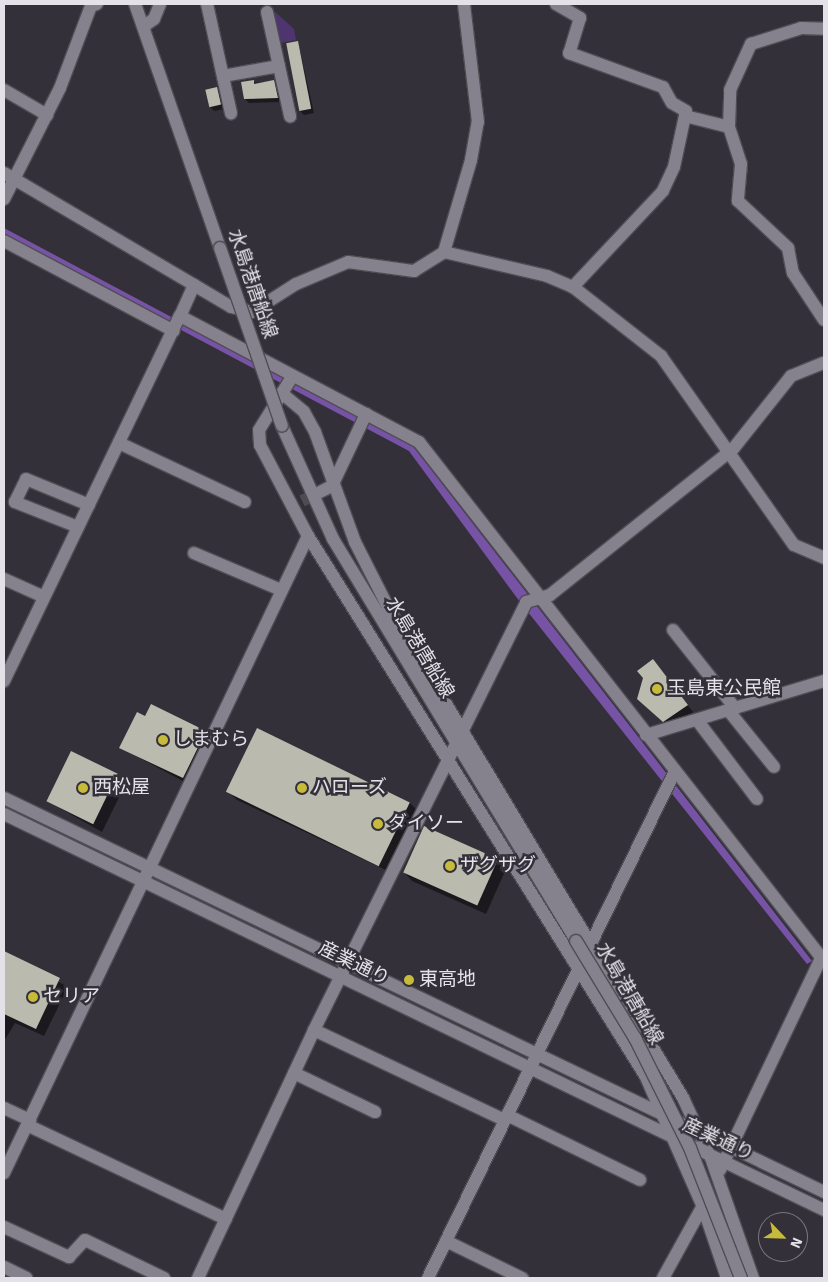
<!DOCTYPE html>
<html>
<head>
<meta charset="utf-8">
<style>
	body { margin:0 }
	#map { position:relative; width:828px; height:1282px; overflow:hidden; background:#333039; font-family:Signika,"Noto Sans JP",sans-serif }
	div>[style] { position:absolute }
	.green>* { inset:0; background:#4f3570 }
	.water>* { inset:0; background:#7753a5 }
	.shadow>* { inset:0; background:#0007 }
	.building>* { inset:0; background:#bbbaae; transform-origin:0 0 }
	.minor-tunnel>* { height:12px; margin-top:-6px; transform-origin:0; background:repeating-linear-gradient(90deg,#4e4b53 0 12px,transparent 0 18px) }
	.roads { filter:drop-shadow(1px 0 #4f4d54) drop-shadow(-1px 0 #4f4d54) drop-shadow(0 1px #4f4d54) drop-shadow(0 -1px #4f4d54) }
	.minor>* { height:12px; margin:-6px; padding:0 6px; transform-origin:6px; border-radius:6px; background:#86828d }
	.tertiary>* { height:12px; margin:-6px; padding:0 6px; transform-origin:6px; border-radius:6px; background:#86828d }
	.secondary>* { height:12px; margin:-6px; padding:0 6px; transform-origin:6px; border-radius:6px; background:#86828d }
	.bridges { filter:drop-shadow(1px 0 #4f4d54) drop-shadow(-1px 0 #4f4d54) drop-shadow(0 1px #4f4d54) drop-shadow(0 -1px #4f4d54) }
	.secondary-bridge>* { height:12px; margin:-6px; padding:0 6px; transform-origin:6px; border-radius:6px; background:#86828d }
	.dots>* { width:14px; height:14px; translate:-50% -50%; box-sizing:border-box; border:2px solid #333039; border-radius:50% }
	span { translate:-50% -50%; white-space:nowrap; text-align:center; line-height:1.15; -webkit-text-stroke:5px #333039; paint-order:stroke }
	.street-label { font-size:19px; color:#e4e2e8 }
	.poi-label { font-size:19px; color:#e4e2e8 }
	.left { translate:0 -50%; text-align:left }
	.frame { position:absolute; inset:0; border:5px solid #e4e2e8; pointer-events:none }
	.north { position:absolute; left:758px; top:1212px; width:50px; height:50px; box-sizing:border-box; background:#333039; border:1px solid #7a777f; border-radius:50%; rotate:114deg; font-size:14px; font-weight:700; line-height:20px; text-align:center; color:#e4e2e8 }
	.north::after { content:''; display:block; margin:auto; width:18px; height:22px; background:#c7bb3c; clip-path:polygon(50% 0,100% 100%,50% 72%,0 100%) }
</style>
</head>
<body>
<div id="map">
	<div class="green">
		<div style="clip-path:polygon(274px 11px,294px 29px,296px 40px,281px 43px)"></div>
	</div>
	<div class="water">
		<div style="clip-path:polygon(4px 228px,412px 445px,812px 961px,807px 964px,520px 602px,409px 451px,4px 236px)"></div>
	</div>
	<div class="shadow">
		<div style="clip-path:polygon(298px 42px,314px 113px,304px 115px,300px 111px)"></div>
		<div style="clip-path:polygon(273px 82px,281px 102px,249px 103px,245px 99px,243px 83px)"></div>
		<div style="clip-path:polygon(217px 88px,224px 109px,214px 111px,210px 107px)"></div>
		<div style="clip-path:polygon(653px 660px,693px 712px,670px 727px,645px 705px)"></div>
		<div style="clip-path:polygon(146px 717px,205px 732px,214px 740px,192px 786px,121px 748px)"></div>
		<div style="clip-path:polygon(117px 775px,126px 783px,102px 832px,49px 802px)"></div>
		<div style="clip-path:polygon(228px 792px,409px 802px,417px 810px,388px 871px,237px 800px)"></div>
		<div style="clip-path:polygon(425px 827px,498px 860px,506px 869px,486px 914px,412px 881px,404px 872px)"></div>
		<div style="clip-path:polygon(4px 952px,68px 987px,44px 1036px,15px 1023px,4px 1041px)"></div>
	</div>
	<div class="building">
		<div style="left:298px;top:41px;width:69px;height:12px;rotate:79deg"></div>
		<div style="clip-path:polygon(254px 80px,254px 84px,274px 80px,278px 98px,244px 99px,241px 82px)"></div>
		<div style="left:217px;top:87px;width:18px;height:12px;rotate:77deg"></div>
		<div style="clip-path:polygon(653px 659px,688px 705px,663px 722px,637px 699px,643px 678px,637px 671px)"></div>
		<div style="clip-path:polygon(151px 704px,206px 731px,183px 778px,119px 748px,137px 712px,145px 716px)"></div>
		<div style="left:257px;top:728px;width:170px;height:71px;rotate:26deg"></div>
		<div style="left:71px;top:751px;width:52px;height:56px;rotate:26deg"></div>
		<div style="left:424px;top:826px;width:81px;height:51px;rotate:24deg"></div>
		<div style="clip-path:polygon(4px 951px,60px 978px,36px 1029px,4px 1014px)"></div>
	</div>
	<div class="minor-tunnel">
		<div style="left:302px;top:501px;width:20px;rotate:-27deg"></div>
	</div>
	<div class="roads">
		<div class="minor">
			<div style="left:207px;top:4px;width:112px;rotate:77.6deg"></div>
			<div style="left:556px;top:4px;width:28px;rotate:30deg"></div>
			<div style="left:580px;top:18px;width:37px;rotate:107deg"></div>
			<div style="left:569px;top:53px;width:100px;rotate:19.9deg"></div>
			<div style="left:663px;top:87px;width:18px;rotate:61deg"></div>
			<div style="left:672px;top:103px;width:16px;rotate:30deg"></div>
			<div style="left:686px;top:111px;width:57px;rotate:102.1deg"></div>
			<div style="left:674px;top:167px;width:26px;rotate:115deg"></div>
			<div style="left:663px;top:191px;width:132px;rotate:133.2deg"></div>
			<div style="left:267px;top:12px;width:107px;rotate:77.5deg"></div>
			<div style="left:144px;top:26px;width:12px;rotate:-35deg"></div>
			<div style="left:154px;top:19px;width:16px;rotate:-68deg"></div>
			<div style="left:223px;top:76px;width:57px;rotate:-10.1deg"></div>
			<div style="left:4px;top:90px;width:50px;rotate:30.2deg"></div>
			<div style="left:685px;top:116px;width:45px;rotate:14deg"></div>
			<div style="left:729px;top:127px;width:37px;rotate:-88deg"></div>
			<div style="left:730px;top:90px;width:51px;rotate:-65.5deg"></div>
			<div style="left:751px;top:44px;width:52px;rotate:-17.7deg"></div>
			<div style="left:801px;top:28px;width:23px;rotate:2deg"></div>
			<div style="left:729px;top:127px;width:39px;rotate:72deg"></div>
			<div style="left:741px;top:164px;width:37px;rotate:95deg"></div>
			<div style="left:738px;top:201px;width:69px;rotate:43.2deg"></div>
			<div style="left:788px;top:248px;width:25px;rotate:79deg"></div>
			<div style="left:793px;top:273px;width:56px;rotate:56.6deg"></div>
			<div style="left:4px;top:173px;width:221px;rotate:30.5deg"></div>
			<div style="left:194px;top:285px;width:34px;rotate:114deg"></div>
			<div style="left:4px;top:199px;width:124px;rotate:-63.2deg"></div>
			<div style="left:60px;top:88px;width:88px;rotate:-69.3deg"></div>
			<div style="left:91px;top:6px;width:6px;rotate:-18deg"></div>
			<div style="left:4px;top:241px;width:192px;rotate:27.9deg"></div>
			<div style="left:444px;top:252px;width:106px;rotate:13.1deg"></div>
			<div style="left:547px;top:276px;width:28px;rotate:23deg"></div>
			<div style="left:573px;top:287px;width:112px;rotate:38.1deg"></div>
			<div style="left:661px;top:356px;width:231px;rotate:54.9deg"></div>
			<div style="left:794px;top:545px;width:33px;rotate:23deg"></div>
			<div style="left:194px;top:285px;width:43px;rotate:30.7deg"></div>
			<div style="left:231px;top:307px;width:22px;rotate:13deg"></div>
			<div style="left:252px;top:312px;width:52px;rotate:-32.5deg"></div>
			<div style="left:296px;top:284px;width:56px;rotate:-22.9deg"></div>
			<div style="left:348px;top:262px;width:67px;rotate:7.8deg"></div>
			<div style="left:414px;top:271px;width:36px;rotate:-32deg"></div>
			<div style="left:444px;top:252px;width:96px;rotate:-73.6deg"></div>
			<div style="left:471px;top:160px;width:39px;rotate:-80deg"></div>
			<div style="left:478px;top:122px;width:119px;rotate:-96.8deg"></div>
			<div style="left:292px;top:377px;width:62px;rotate:121.9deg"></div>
			<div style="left:259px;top:430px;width:15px;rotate:86deg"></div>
			<div style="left:260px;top:445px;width:103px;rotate:62.2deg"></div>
			<div style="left:308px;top:536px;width:638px;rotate:58deg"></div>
			<div style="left:646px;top:1077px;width:142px;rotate:66.3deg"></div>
			<div style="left:703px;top:1207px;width:75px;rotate:71.3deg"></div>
			<div style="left:284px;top:395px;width:26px;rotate:40deg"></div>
			<div style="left:304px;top:412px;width:23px;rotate:61deg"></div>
			<div style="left:315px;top:432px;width:117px;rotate:70deg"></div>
			<div style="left:355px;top:542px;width:75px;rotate:63.1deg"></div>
			<div style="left:389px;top:609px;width:571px;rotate:58.98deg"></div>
			<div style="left:683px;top:1098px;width:66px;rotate:65deg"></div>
			<div style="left:711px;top:1158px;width:127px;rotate:70.7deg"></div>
			<div style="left:119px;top:443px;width:139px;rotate:25.1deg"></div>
			<div style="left:320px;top:492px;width:13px;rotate:-27deg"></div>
			<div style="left:332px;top:486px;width:80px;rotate:-64.7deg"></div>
			<div style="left:78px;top:527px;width:68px;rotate:-158.4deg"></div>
			<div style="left:15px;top:502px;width:25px;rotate:-64deg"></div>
			<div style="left:26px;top:479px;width:68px;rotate:22.4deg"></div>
			<div style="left:194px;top:553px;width:95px;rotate:23deg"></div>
			<div style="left:4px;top:579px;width:44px;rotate:24.2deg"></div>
			<div style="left:673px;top:630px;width:100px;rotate:51.5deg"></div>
			<div style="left:4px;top:681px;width:405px;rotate:-64.3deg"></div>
			<div style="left:180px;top:316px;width:270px;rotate:27.8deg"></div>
			<div style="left:419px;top:442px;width:658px;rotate:52.03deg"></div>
			<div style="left:728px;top:710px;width:73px;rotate:51.1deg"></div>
			<div style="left:697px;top:720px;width:99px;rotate:52.8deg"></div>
			<div style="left:646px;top:735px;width:186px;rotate:-16.9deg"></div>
			<div style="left:314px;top:1030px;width:210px;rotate:25.3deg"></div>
			<div style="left:294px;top:1073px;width:90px;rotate:25.7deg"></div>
			<div style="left:4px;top:1108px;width:29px;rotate:25deg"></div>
			<div style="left:507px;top:1115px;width:148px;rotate:26deg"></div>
			<div style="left:27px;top:1125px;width:220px;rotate:25.3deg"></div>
			<div style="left:720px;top:1170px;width:235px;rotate:-64.5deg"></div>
			<div style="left:4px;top:1173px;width:706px;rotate:-64.49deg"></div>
			<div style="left:4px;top:1227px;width:72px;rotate:24.8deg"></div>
			<div style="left:69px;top:1257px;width:23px;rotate:-47deg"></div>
			<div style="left:85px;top:1240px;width:88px;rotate:25.7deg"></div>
			<div style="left:446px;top:1241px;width:85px;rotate:26deg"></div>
			<div style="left:198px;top:1278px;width:274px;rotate:-64.9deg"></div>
			<div style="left:314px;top:1030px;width:478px;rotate:-63.6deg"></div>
			<div style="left:526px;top:602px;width:25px;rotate:-16deg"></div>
			<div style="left:550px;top:595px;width:234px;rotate:-38.6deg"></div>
			<div style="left:733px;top:449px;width:93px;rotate:-51.5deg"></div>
			<div style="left:791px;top:376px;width:35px;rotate:-22deg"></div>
			<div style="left:428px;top:1278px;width:564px;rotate:-64.03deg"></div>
			<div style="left:663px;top:1278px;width:87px;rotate:-61.1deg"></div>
		</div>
		<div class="tertiary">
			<div style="left:4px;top:798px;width:910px;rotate:25.66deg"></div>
			<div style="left:4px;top:814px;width:911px;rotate:25.78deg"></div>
			<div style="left:4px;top:1267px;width:25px;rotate:26deg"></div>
		</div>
		<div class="secondary">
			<div style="left:135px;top:4px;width:258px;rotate:70.8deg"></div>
			<div style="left:282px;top:426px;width:124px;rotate:65.7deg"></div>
			<div style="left:333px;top:539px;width:470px;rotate:58.8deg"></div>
		</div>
	</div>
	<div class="bridges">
		<div class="secondary-bridge">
			<div style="left:220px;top:248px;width:188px;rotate:70.8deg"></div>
			<div style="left:576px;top:941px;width:114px;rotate:58.7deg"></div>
			<div style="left:635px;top:1038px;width:123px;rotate:63.4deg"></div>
			<div style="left:690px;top:1148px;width:140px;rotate:68.6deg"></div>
		</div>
	</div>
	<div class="dots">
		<div style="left:657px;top:689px;background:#c7bb3c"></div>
		<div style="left:163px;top:740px;background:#c7bb3c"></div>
		<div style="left:83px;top:788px;background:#c7bb3c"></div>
		<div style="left:302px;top:788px;background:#c7bb3c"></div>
		<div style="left:378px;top:824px;background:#c7bb3c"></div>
		<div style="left:450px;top:866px;background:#c7bb3c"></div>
		<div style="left:409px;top:980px;background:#c7bb3c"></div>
		<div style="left:33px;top:997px;background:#c7bb3c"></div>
	</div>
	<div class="street-label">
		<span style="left:252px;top:284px;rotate:71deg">水島港唐船線</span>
		<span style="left:419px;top:648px;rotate:59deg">水島港唐船線</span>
		<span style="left:354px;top:964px;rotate:26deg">産業通り</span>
		<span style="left:629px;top:994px;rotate:60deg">水島港唐船線</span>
		<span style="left:718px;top:1140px;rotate:25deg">産業通り</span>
	</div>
	<div class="poi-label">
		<span class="left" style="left:667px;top:689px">玉島東公民館</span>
		<span class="left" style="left:173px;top:740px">しまむら</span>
		<span class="left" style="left:93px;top:788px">西松屋</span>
		<span class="left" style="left:312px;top:788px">ハローズ</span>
		<span class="left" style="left:388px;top:824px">ダイソー</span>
		<span class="left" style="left:460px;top:866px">ザグザグ</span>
		<span class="left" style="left:419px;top:980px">東高地</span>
		<span class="left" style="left:43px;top:997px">セリア</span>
	</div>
	<div class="frame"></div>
	<div class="north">N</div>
</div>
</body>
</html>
